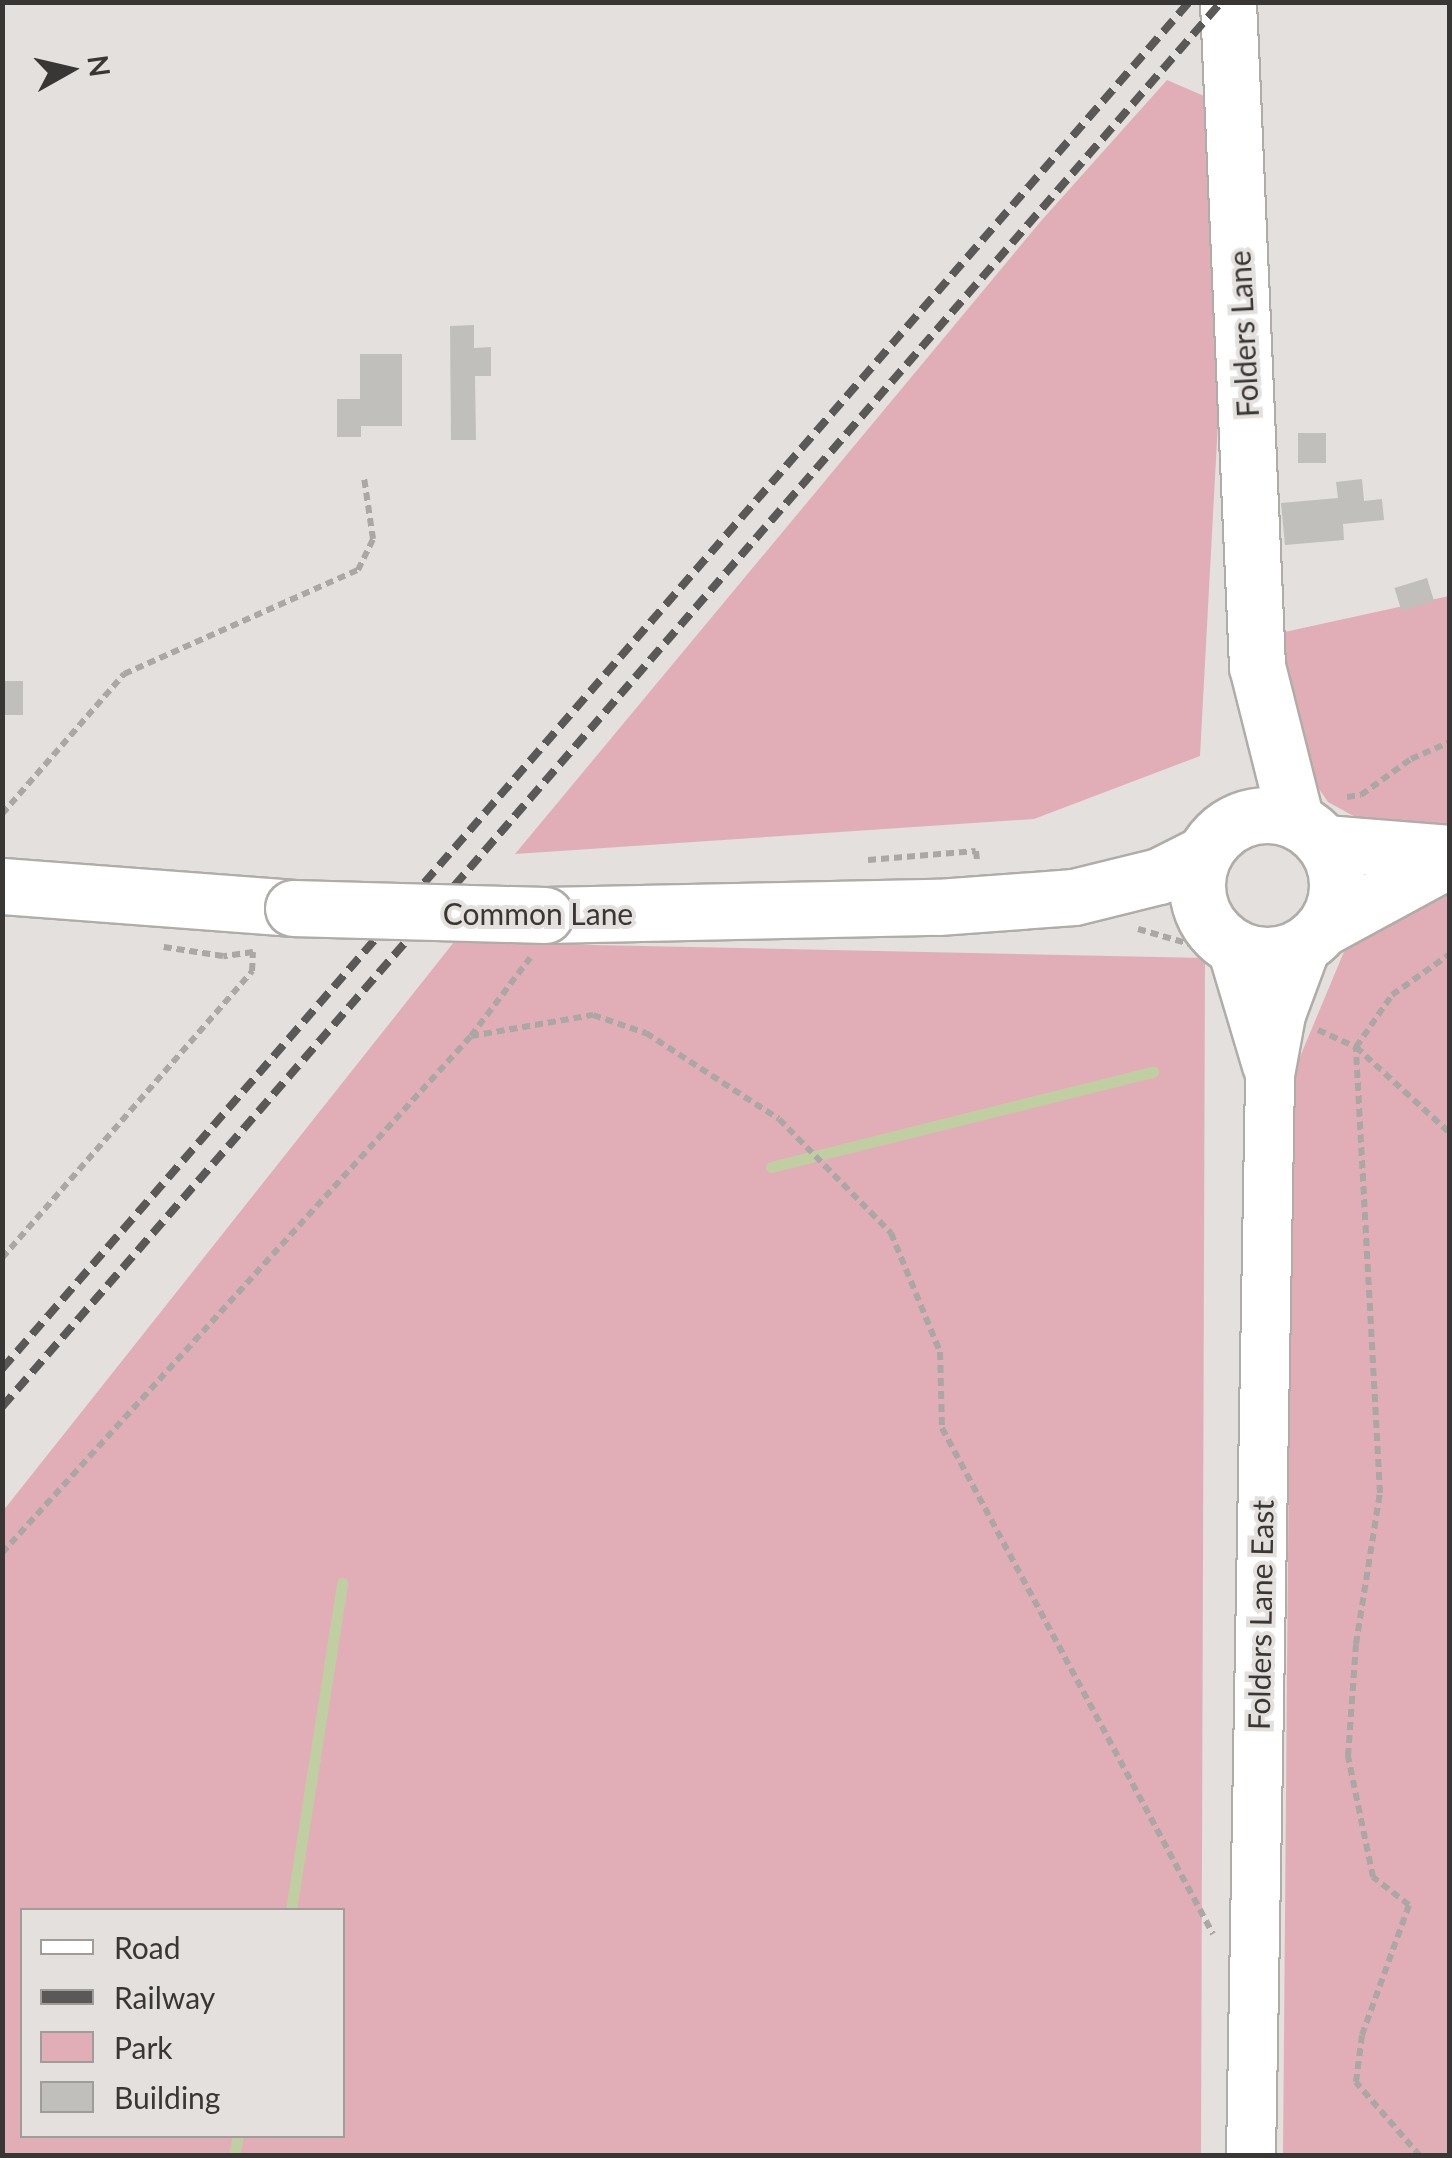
<!DOCTYPE html>
<html>
<head>
<meta charset="utf-8">
<style>
	body { margin:0 }
	#map { position:relative; width:1452px; height:2158px; overflow:hidden; background:#e4e0dd; font-family:Lato,sans-serif }
	div>[style] { position:absolute }
	.green>* { inset:0; background:#e1aeb7 }
	.stream>* { height:11px; margin:-5.5px; padding:0 5.5px; transform-origin:5.5px; border-radius:5.5px; background:#c0cfa2 }
	.building>* { inset:0; background:#c1bfbb; transform-origin:0 0 }
	.path>* { height:6px; margin-top:-3px; transform-origin:0; background:repeating-linear-gradient(90deg,#aaa7a4 0 8px,transparent 0 13px) }
	.roads { filter:drop-shadow(2px 0 #b0ada9) drop-shadow(-2px 0 #b0ada9) drop-shadow(0 2px #b0ada9) drop-shadow(0 -2px #b0ada9) }
	.tertiary>* { height:48px; margin:-24px; padding:0 24px; transform-origin:24px; border-radius:24px; background:#fff }
	.secondary>* { height:55px; margin:-27.5px; padding:0 27.5px; transform-origin:27.5px; border-radius:27.5px; background:#fff }
	.secondary>.ring { margin:-27.5px; padding:0; box-sizing:content-box; background:none; border:55px solid #fff; border-radius:50% }
	.rail>* { height:8px; margin-top:-4px; transform-origin:0; background:repeating-linear-gradient(90deg,#5b5957 0 15px,transparent 0 23px) }
	.bridges { filter:drop-shadow(2px 0 #b0ada9) drop-shadow(-2px 0 #b0ada9) drop-shadow(0 2px #b0ada9) drop-shadow(0 -2px #b0ada9) }
	.secondary-bridge>* { height:55px; margin:-27.5px; padding:0 27.5px; transform-origin:27.5px; border-radius:27.5px; background:#fff }
	span { translate:-50% -50%; white-space:nowrap; text-align:center; line-height:1.15; -webkit-text-stroke:8px #e4e0dd; paint-order:stroke }
	.street-label { font-size:30px; color:#383735 }
	.frame { position:absolute; inset:0; border:5px solid #383735; pointer-events:none }
	.legend { position:absolute; left:20px; top:1908px; width:325px; height:230px; box-sizing:border-box; background:#e4e0dd; border:2px solid #9f9c9a; margin:0; padding:12px 18px; list-style:none; font-size:30px; color:#383735 }
	.legend li { display:flex; align-items:center; gap:20px; height:50px }
	.legend b { width:50px; border:2px solid #9f9c9a }
	.north { position:absolute; left:20px; top:20px; width:100px; height:100px; -webkit-text-stroke:8px #e4e0dd; paint-order:stroke; rotate:82deg; font-size:28px; font-weight:700; line-height:40px; text-align:center; color:#383735 }
	.north::after { content:''; display:block; margin:auto; width:35px; height:45px; background:#383735; clip-path:polygon(50% 0,100% 100%,50% 72%,0 100%) }
</style>
</head>
<body>
<div id="map">
	<div class="green">
		<div style="clip-path:polygon(1167px 80px,1211px 99px,1220px 385px,1200px 756px,1034px 819px,515px 854px,1041px 221px)"></div>
		<div style="clip-path:polygon(1449px 596px,1449px 2155px,1283px 2155px,1292px 1076px,1361px 911px,1359px 819px,1328px 802px,1305px 769px,1271px 635px)"></div>
		<div style="clip-path:polygon(evenodd,454px 942px,1205px 958px,1201px 2155px,3px 2155px,3px 1511px,454px 942px,342px 1910px,342px 2136px,22px 2136px,22px 1910px,342px 1910px)"></div>
	</div>
	<div class="stream">
		<div style="left:771px;top:1167px;width:394px;rotate:-14deg"></div>
		<div style="left:291px;top:1910px;width:331px;rotate:-81.1deg"></div>
		<div style="left:234px;top:2156px;width:20px;rotate:-79deg"></div>
	</div>
	<div class="building">
		<div style="clip-path:polygon(474px 325px,474px 348px,491px 347px,491px 376px,475px 376px,476px 440px,451px 440px,450px 326px)"></div>
		<div style="clip-path:polygon(360px 354px,402px 354px,402px 426px,361px 426px,361px 437px,337px 437px,337px 399px,360px 399px)"></div>
		<div style="left:1298px;top:433px;width:28px;height:30px"></div>
		<div style="clip-path:polygon(1362px 479px,1364px 501px,1382px 499px,1384px 520px,1343px 524px,1344px 540px,1285px 545px,1281px 503px,1338px 498px,1336px 482px)"></div>
		<div style="left:1427px;top:578px;width:24px;height:34px;rotate:73deg"></div>
		<div style="left:2px;top:681px;width:21px;height:34px"></div>
	</div>
	<div class="path">
		<div style="left:1347px;top:797px;width:14px;rotate:-8deg"></div>
		<div style="left:1361px;top:795px;width:62px;rotate:-35.8deg"></div>
		<div style="left:1411px;top:759px;width:43px;rotate:-23.6deg"></div>
		<div style="left:2px;top:814px;width:186px;rotate:-48.9deg"></div>
		<div style="left:124px;top:674px;width:256px;rotate:-24deg"></div>
		<div style="left:358px;top:570px;width:34px;rotate:-64deg"></div>
		<div style="left:373px;top:539px;width:63px;rotate:-98.3deg"></div>
		<div style="left:868px;top:860px;width:108px;rotate:-4.8deg"></div>
		<div style="left:976px;top:851px;width:9px;rotate:84deg"></div>
		<div style="left:1138px;top:929px;width:57px;rotate:16.2deg"></div>
		<div style="left:1318px;top:1030px;width:42px;rotate:24.1deg"></div>
		<div style="left:1356px;top:1047px;width:127px;rotate:42.5deg"></div>
		<div style="left:471px;top:1036px;width:124px;rotate:-9.8deg"></div>
		<div style="left:593px;top:1015px;width:56px;rotate:18.8deg"></div>
		<div style="left:646px;top:1033px;width:158px;rotate:32.9deg"></div>
		<div style="left:779px;top:1119px;width:160px;rotate:45.5deg"></div>
		<div style="left:891px;top:1233px;width:129px;rotate:67.6deg"></div>
		<div style="left:940px;top:1352px;width:76px;rotate:88.5deg"></div>
		<div style="left:942px;top:1428px;width:574px;rotate:61.83deg"></div>
		<div style="left:2px;top:1258px;width:381px;rotate:-48.9deg"></div>
		<div style="left:252px;top:971px;width:19px;rotate:-87deg"></div>
		<div style="left:253px;top:952px;width:30px;rotate:172deg"></div>
		<div style="left:223px;top:956px;width:60px;rotate:-171.3deg"></div>
		<div style="left:2px;top:1553px;width:698px;rotate:-47.79deg"></div>
		<div style="left:471px;top:1036px;width:98px;rotate:-52.9deg"></div>
		<div style="left:1420px;top:2156px;width:98px;rotate:-130.9deg"></div>
		<div style="left:1356px;top:2082px;width:47px;rotate:-82.7deg"></div>
		<div style="left:1362px;top:2035px;width:138px;rotate:-70.1deg"></div>
		<div style="left:1409px;top:1905px;width:46px;rotate:-142.1deg"></div>
		<div style="left:1373px;top:1877px;width:124px;rotate:-101.7deg"></div>
		<div style="left:1348px;top:1756px;width:112px;rotate:-85.9deg"></div>
		<div style="left:1356px;top:1644px;width:153px;rotate:-81deg"></div>
		<div style="left:1380px;top:1493px;width:447px;rotate:-93.1deg"></div>
		<div style="left:1356px;top:1047px;width:63px;rotate:-55.3deg"></div>
		<div style="left:1392px;top:995px;width:71px;rotate:-35.3deg"></div>
	</div>
	<div class="roads">
		<div class="tertiary">
			<div style="left:1231px;top:945px;width:126px;rotate:73.4deg"></div>
			<div style="left:1251px;top:2156px;width:1081px;rotate:-88.99deg"></div>
			<div style="left:1270px;top:1075px;width:61px;rotate:-79.6deg"></div>
			<div style="left:1281px;top:1015px;width:78px;rotate:-69.7deg"></div>
		</div>
		<div class="secondary">
			<div style="left:1228px;top:2px;width:665px;rotate:87.5deg"></div>
			<div style="left:1257px;top:666px;width:160px;rotate:75.9deg"></div>
			<div class="ring" style="left:1197px;top:815px;width:85px;height:85px"></div>
			<div style="left:1324px;top:843px;width:126px;rotate:4.5deg"></div>
			<div style="left:2px;top:886px;width:292px;rotate:4.3deg"></div>
			<div style="left:545px;top:915px;width:393px;rotate:-1.2deg"></div>
			<div style="left:938px;top:907px;width:136px;rotate:-4.2deg"></div>
			<div style="left:1074px;top:897px;width:88px;rotate:-13.9deg"></div>
			<div style="left:1159px;top:876px;width:51px;rotate:-26.6deg"></div>
			<div style="left:1323px;top:928px;width:145px;rotate:-28.5deg"></div>
		</div>
	</div>
	<div class="rail">
		<div style="left:2px;top:1369px;width:1810px;rotate:-49.03deg"></div>
		<div style="left:2px;top:1407px;width:1860px;rotate:-49.05deg"></div>
	</div>
	<div class="bridges">
		<div class="secondary-bridge">
			<div style="left:293px;top:908px;width:252px;rotate:1.6deg"></div>
		</div>
	</div>
	<div class="street-label">
		<span style="left:1243px;top:334px;rotate:-93deg">Folders Lane</span>
		<span style="left:538px;top:913px">Common Lane</span>
		<span style="left:1260px;top:1615px;rotate:-89deg">Folders Lane East</span>
	</div>
	<div class="frame"></div>
	<ul class="legend">
	<li><b style="height:12px;background:#fff"></b>Road</li>
	<li><b style="height:12px;background:#5b5957"></b>Railway</li>
	<li><b style="height:28px;background:#e1aeb7"></b>Park</li>
	<li><b style="height:28px;background:#c1bfbb"></b>Building</li>
	</ul>
	<div class="north">N</div>
</div>
</body>
</html>
